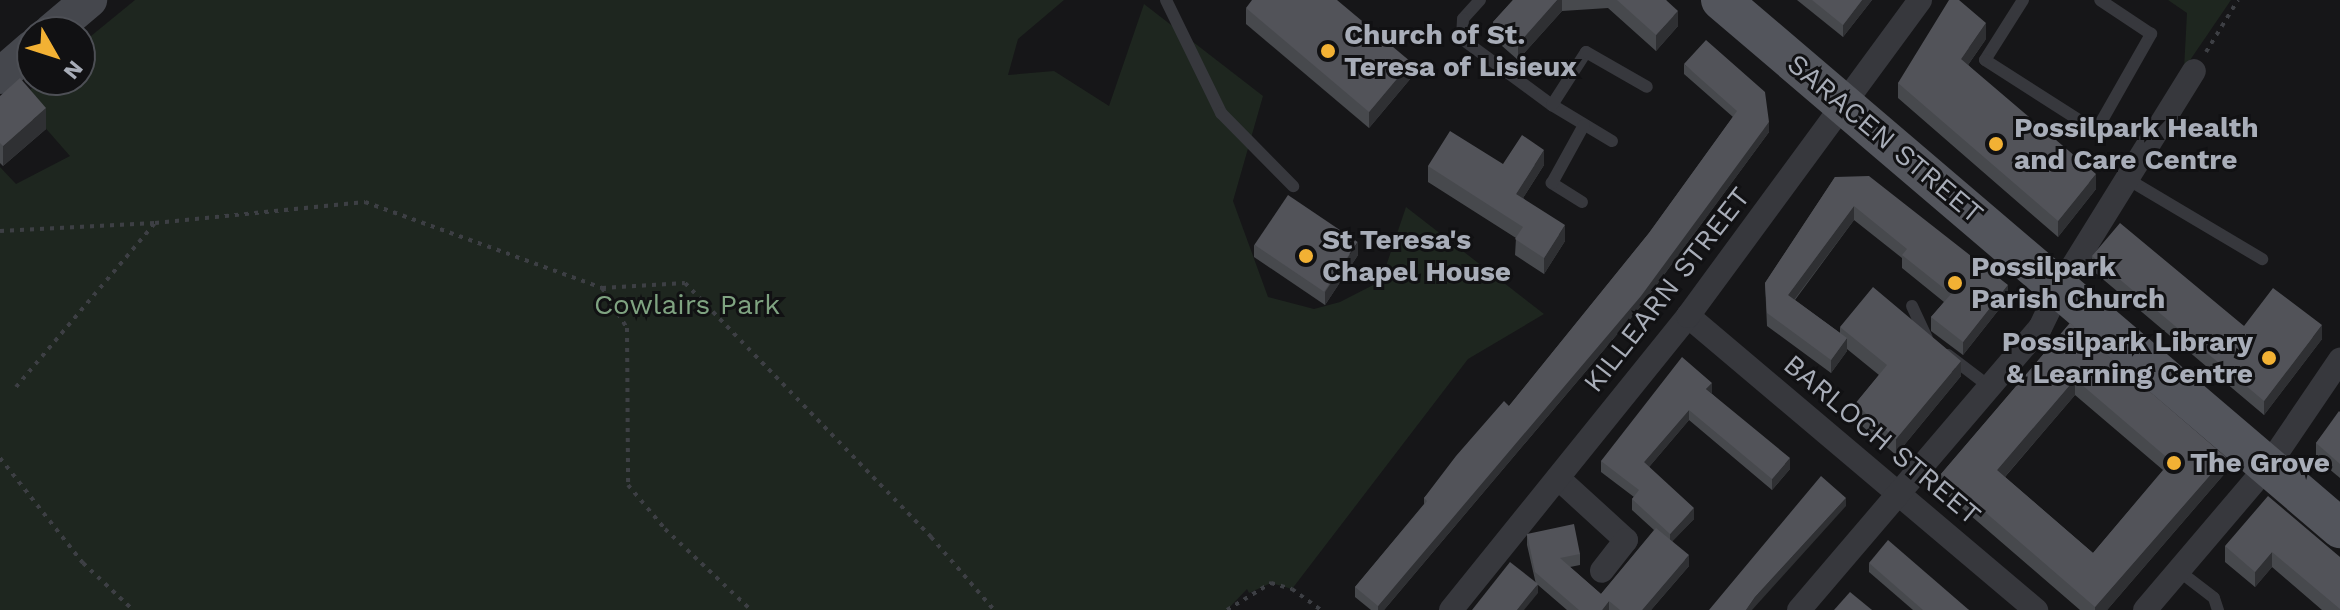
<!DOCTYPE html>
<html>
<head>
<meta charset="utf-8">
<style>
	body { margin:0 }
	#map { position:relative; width:2340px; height:610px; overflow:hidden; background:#161618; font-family:"Work Sans",sans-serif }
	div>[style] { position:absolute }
	.green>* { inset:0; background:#1e261f }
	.path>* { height:4px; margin-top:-2px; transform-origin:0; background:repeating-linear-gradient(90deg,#3d3f44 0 4px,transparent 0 10px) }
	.lane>* { height:12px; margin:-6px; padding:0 6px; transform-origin:6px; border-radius:6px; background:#37383d }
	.street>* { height:24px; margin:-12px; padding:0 12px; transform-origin:12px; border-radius:12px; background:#37383d }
	.secondary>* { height:36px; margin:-18px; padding:0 18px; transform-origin:18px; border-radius:18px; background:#45474d }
	.primary>* { height:40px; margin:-20px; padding:0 20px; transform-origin:20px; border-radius:20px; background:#53555c }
	.wall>* { inset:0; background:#47494d }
	.shaded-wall>* { inset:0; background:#2f3033 }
	.building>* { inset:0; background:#525359; transform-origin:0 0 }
	.dots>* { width:22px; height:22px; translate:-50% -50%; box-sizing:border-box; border:4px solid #111113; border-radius:50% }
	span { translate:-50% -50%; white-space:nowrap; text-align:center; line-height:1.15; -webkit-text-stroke:6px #111113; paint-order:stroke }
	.poi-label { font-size:28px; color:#a8adb8; font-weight:700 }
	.left { translate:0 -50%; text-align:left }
	.right { translate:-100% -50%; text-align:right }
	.street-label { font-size:28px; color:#a8adb8 }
	.park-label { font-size:28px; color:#7fa381 }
	.north { position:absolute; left:16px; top:16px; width:80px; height:80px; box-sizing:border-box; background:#111113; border:2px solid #4d4f55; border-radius:50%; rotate:129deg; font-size:22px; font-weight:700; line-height:32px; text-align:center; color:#a8adb8 }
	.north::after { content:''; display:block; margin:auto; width:28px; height:36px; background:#f2b134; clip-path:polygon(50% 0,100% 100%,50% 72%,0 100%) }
</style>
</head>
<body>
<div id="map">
	<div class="green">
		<div style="clip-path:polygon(135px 0,1064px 0,1018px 39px,1008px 75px,1054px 71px,1109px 106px,1144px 4px,1263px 96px,1233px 201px,1268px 297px,1314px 309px,1340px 302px,1381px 281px,1406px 207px,1544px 314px,1468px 359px,1292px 589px,1271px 583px,1249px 593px,1247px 589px,1227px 610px,0 610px,0 167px,16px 184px,70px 156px,20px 99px,41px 80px,80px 80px,80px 45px)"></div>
		<div style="clip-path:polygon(2168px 0,2231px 0,2184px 69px,2187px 13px)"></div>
	</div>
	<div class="path">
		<div style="left:2206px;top:52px;width:61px;rotate:-58.4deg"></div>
		<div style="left:0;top:231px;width:155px;rotate:-3deg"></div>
		<div style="left:155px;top:223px;width:211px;rotate:-5.7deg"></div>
		<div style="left:365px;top:202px;width:252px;rotate:19.9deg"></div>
		<div style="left:602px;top:288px;width:47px;rotate:58deg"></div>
		<div style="left:627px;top:328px;width:157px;rotate:89.6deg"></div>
		<div style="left:628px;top:485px;width:57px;rotate:49.9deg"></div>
		<div style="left:665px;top:529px;width:118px;rotate:43.3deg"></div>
		<div style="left:602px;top:288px;width:83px;rotate:-3.4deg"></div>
		<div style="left:685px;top:283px;width:354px;rotate:45.9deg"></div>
		<div style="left:931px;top:537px;width:96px;rotate:49.2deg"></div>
		<div style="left:16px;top:387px;width:215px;rotate:-49.7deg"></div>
		<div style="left:0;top:458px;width:134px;rotate:51.7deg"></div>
		<div style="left:83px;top:563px;width:69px;rotate:43.2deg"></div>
		<div style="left:1227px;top:610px;width:52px;rotate:-31.5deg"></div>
		<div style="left:1271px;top:583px;width:22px;rotate:16deg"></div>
		<div style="left:1292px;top:589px;width:36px;rotate:36deg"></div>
	</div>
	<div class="lane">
		<div style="left:1166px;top:0;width:126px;rotate:64deg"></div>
		<div style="left:1221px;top:113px;width:103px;rotate:45.4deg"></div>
		<div style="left:1480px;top:0;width:25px;rotate:132deg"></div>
		<div style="left:1463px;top:19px;width:20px;rotate:93deg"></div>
		<div style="left:1462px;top:39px;width:112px;rotate:36.3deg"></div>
		<div style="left:1552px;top:105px;width:70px;rotate:31deg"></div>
		<div style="left:2023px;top:0;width:71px;rotate:122.3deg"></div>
		<div style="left:1985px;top:60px;width:132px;rotate:32.6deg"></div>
		<div style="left:2096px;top:131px;width:112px;rotate:-60.4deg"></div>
		<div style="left:2151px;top:34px;width:61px;rotate:-146.3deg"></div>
		<div style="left:1552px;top:105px;width:63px;rotate:-57.3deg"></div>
		<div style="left:1586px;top:52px;width:70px;rotate:29.8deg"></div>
		<div style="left:2129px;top:180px;width:155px;rotate:30.7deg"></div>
		<div style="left:1582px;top:202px;width:36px;rotate:-148deg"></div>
		<div style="left:1552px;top:183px;width:66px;rotate:-61.1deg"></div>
		<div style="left:1912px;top:306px;width:35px;rotate:65deg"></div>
		<div style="left:1948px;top:355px;width:53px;rotate:37.3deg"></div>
		<div style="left:2179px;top:571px;width:44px;rotate:37.6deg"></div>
		<div style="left:2214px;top:598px;width:13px;rotate:72deg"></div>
	</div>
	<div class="street">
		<div style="left:1688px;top:316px;width:456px;rotate:40.2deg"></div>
		<div style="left:1558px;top:478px;width:92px;rotate:42.4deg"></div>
		<div style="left:1626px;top:540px;width:39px;rotate:128deg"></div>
		<div style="left:1451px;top:610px;width:378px;rotate:-51.1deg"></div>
		<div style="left:1688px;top:316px;width:392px;rotate:-53.7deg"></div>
		<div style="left:1799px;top:610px;width:371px;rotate:-49.5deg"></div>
		<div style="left:2040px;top:328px;width:46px;rotate:-64deg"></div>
		<div style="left:2060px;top:287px;width:254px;rotate:-58.2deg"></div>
		<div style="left:2145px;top:610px;width:193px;rotate:-49.6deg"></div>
		<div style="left:2270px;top:463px;width:125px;rotate:-55.8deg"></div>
	</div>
	<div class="secondary">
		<div style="left:51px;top:32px;width:50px;rotate:-40.1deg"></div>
		<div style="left:0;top:76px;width:43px;rotate:-41.2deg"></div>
	</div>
	<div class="primary">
		<div style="left:1721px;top:0;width:814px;rotate:40.46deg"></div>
	</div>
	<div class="wall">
		<div style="clip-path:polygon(1513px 0,1666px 0,1678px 26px,1656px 51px,1608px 8px,1562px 11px,1518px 60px,1493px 38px,1493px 22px)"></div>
		<div style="clip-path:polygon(1797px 0,1872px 0,1843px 37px)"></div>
		<div style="clip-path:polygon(1246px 8px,1411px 78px,1369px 128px,1246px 24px)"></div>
		<div style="clip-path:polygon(1986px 39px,1968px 65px,2096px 189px,2058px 237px,1898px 98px,1898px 83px)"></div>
		<div style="clip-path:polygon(1684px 64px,1769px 132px,1641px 306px,1384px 610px,1371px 610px,1355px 597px,1355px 587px,1424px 504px,1424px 498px,1509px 406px,1649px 233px,1733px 117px,1684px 74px)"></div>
		<div style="clip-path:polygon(0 96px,46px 129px,3px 166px,0 163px)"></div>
		<div style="clip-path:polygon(1503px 164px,1544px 165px,1523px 198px,1565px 241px,1544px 274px,1515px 255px,1516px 238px,1428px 182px,1428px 166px)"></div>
		<div style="clip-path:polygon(1835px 177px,2008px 298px,1963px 355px,1931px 331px,1931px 317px,1944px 302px,1902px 268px,1902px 258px,1854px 220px,1795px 300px,1840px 333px,1840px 327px,1961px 376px,1896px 455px,1855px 420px,1855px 404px,1879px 375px,1847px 349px,1847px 351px,1831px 373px,1767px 326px,1765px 283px)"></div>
		<div style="clip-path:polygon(1254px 245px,1358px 255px,1325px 305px,1254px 257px)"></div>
		<div style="clip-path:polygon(2092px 256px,2244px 326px,2322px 339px,2264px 415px,2092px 270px)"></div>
		<div style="clip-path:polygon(evenodd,2070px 323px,2226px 472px,2107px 610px,2080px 610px,1941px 490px,1941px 474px,2070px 323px,2075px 395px,2163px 470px,2093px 553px,2005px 477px,2075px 395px)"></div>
		<div style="clip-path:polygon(1712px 394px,1790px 469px,1772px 490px,1689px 420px,1649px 467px,1694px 519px,1672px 541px,1689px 566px,1651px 610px,1567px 610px,1538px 585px,1538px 593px,1527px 545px,1527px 534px,1580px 554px,1580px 565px,1570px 567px,1601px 594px,1654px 530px,1632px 510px,1632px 499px,1634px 497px,1601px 472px,1601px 461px)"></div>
		<div style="clip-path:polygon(2340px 412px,2340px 478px,2316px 458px,2316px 443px)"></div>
		<div style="clip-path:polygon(2225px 546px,2340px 557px,2340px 610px,2322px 610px,2272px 567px,2255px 587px,2225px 562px)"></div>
		<div style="clip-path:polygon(1869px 563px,1969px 610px,1913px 610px,1869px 572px)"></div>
	</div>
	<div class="shaded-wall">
		<div style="clip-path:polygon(1557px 0,1562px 0,1562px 11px,1518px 60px,1518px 44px)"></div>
		<div style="clip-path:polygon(1862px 0,1872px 0,1843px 37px,1843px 25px)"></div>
		<div style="clip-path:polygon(1678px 11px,1678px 26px,1656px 51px,1656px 35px)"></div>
		<div style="clip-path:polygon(1986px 23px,1986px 39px,1961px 75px,1961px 59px)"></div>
		<div style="clip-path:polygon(1411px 62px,1411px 78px,1369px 128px,1369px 112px)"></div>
		<div style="clip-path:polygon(46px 108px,46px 129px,3px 166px,3px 146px)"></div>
		<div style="clip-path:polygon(1769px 122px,1769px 132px,1641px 306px,1384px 610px,1378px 610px,1378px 606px)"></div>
		<div style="clip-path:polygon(1544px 150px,1544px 165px,1516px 209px,1516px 194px)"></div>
		<div style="clip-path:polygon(2096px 174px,2096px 189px,2058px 237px,2058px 221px)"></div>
		<div style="clip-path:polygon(1854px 206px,1854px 220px,1788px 308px,1788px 295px)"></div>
		<div style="clip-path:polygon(1565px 225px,1565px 241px,1544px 274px,1544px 258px)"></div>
		<div style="clip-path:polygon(1358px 242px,1358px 255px,1325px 305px,1325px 292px)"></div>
		<div style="clip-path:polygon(2008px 285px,2008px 298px,1963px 355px,1963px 342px)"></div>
		<div style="clip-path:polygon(2322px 325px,2322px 339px,2264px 415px,2264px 401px)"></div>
		<div style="clip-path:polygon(1847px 338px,1847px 351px,1831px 373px,1831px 360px)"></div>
		<div style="clip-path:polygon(1961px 361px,1961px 376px,1896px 455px,1896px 439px)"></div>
		<div style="clip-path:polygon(2075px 379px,2075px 395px,1997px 486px,1997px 470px)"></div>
		<div style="clip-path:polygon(1712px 383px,1712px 394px,1706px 389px)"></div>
		<div style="clip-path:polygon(1689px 410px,1689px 420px,1644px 473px,1644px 462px)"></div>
		<div style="clip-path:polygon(2226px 457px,2226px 472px,2107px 610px,2095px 610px,2095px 607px)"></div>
		<div style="clip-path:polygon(1790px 458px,1790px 469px,1772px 490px,1772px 479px)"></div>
		<div style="clip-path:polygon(1846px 498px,1846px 506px,1752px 610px,1746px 610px,1755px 597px)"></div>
		<div style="clip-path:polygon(1694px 508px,1694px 519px,1670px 544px,1670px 534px)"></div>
		<div style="clip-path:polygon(2272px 552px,2272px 567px,2255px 587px,2255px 572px)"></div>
		<div style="clip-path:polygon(1689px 555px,1689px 566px,1651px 610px,1642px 610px)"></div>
		<div style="clip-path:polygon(1538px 584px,1538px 593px,1524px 610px,1517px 610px)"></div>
		<div style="clip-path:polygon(1609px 601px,1609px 610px,1602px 610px)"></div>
	</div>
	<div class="building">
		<div style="clip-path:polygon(1252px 0,1337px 0,1411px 62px,1369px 112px,1246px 8px)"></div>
		<div style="clip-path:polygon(1513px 0,1557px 0,1518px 44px,1493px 22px)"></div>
		<div style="clip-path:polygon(1617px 0,1666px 0,1678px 11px,1656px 35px)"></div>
		<div style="clip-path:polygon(1812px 0,1862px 0,1843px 25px)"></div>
		<div style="clip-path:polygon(1949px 0,1959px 0,1986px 23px,1961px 59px,2096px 174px,2058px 221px,1898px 83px)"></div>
		<div style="clip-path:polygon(1706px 40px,1765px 92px,1769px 122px,1641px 296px,1378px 606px,1355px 587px,1427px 501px,1424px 498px,1456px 456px,1504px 401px,1509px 406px,1649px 233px,1737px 111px,1684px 64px)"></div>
		<div style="clip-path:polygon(20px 78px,46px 108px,3px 146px,0 143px,0 96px)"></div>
		<div style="clip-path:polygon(1450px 131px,1503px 164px,1522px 135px,1544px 150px,1516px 194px,1565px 225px,1544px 258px,1515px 239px,1523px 227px,1428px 166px)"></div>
		<div style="clip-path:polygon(1869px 176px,2008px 285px,1963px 342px,1931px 317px,1951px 294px,1902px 255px,1907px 249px,1854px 206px,1788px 295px,1847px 338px,1831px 360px,1767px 313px,1765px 283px,1835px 177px)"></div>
		<div style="left:1288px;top:195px;width:84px;height:60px;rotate:34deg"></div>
		<div style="clip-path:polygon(2120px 223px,2244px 326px,2273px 288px,2322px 325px,2264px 401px,2092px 256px)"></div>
		<div style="clip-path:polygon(1873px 287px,1961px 361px,1896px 439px,1855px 404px,1887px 365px,1840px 327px)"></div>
		<div style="clip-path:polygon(evenodd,2070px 323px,2226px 457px,2095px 607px,1941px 474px,2070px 323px,2075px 379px,2171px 461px,2093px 553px,1997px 470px,2075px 379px)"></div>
		<div style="clip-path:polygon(1682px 357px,1712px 383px,1706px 389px,1790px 458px,1772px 479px,1689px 410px,1644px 462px,1694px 508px,1670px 534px,1632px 499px,1639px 490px,1601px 461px)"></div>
		<div style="clip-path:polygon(2339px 411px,2340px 412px,2340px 464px,2316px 443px)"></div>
		<div style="clip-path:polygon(1821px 476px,1846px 498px,1755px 597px,1746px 610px,1709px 610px)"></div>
		<div style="clip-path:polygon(2268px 496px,2340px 557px,2340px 609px,2272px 552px,2255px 572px,2225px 546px)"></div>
		<div style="clip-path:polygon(1574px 524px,1580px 554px,1560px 558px,1601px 594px,1656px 528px,1689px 555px,1642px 610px,1620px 610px,1609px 601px,1602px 610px,1579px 610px,1535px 572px,1527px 534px)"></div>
		<div style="clip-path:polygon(1888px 540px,1969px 610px,1923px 610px,1869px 563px)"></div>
		<div style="clip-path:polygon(1510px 562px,1538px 584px,1517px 610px,1472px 610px)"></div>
		<div style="clip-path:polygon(1850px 592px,1872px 610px,1834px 610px)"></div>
	</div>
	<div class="dots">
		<div style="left:1328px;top:51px;background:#f2b134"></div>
		<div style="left:1996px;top:144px;background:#f2b134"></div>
		<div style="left:1306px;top:256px;background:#f2b134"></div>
		<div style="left:1955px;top:283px;background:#f2b134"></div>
		<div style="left:2269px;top:358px;background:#f2b134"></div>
		<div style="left:2174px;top:463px;background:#f2b134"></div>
	</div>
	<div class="poi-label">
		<span class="left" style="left:1344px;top:51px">Church of St.<br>Teresa of Lisieux</span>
		<span class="left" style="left:2014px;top:144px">Possilpark Health<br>and Care Centre</span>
		<span class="left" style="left:1322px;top:256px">St Teresa's<br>Chapel House</span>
		<span class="left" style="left:1971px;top:283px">Possilpark<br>Parish Church</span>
		<span class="right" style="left:2253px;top:358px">Possilpark Library<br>&amp; Learning Centre</span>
		<span class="left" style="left:2190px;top:463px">The Grove</span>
	</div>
	<div class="street-label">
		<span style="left:1885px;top:139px;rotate:40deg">SARACEN STREET</span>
		<span style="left:1667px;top:290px;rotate:-52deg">KILLEARN STREET</span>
		<span style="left:1882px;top:440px;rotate:40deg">BARLOCH STREET</span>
	</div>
	<div class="park-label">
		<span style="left:687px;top:305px">Cowlairs Park</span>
	</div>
	<div class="north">N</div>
</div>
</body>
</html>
